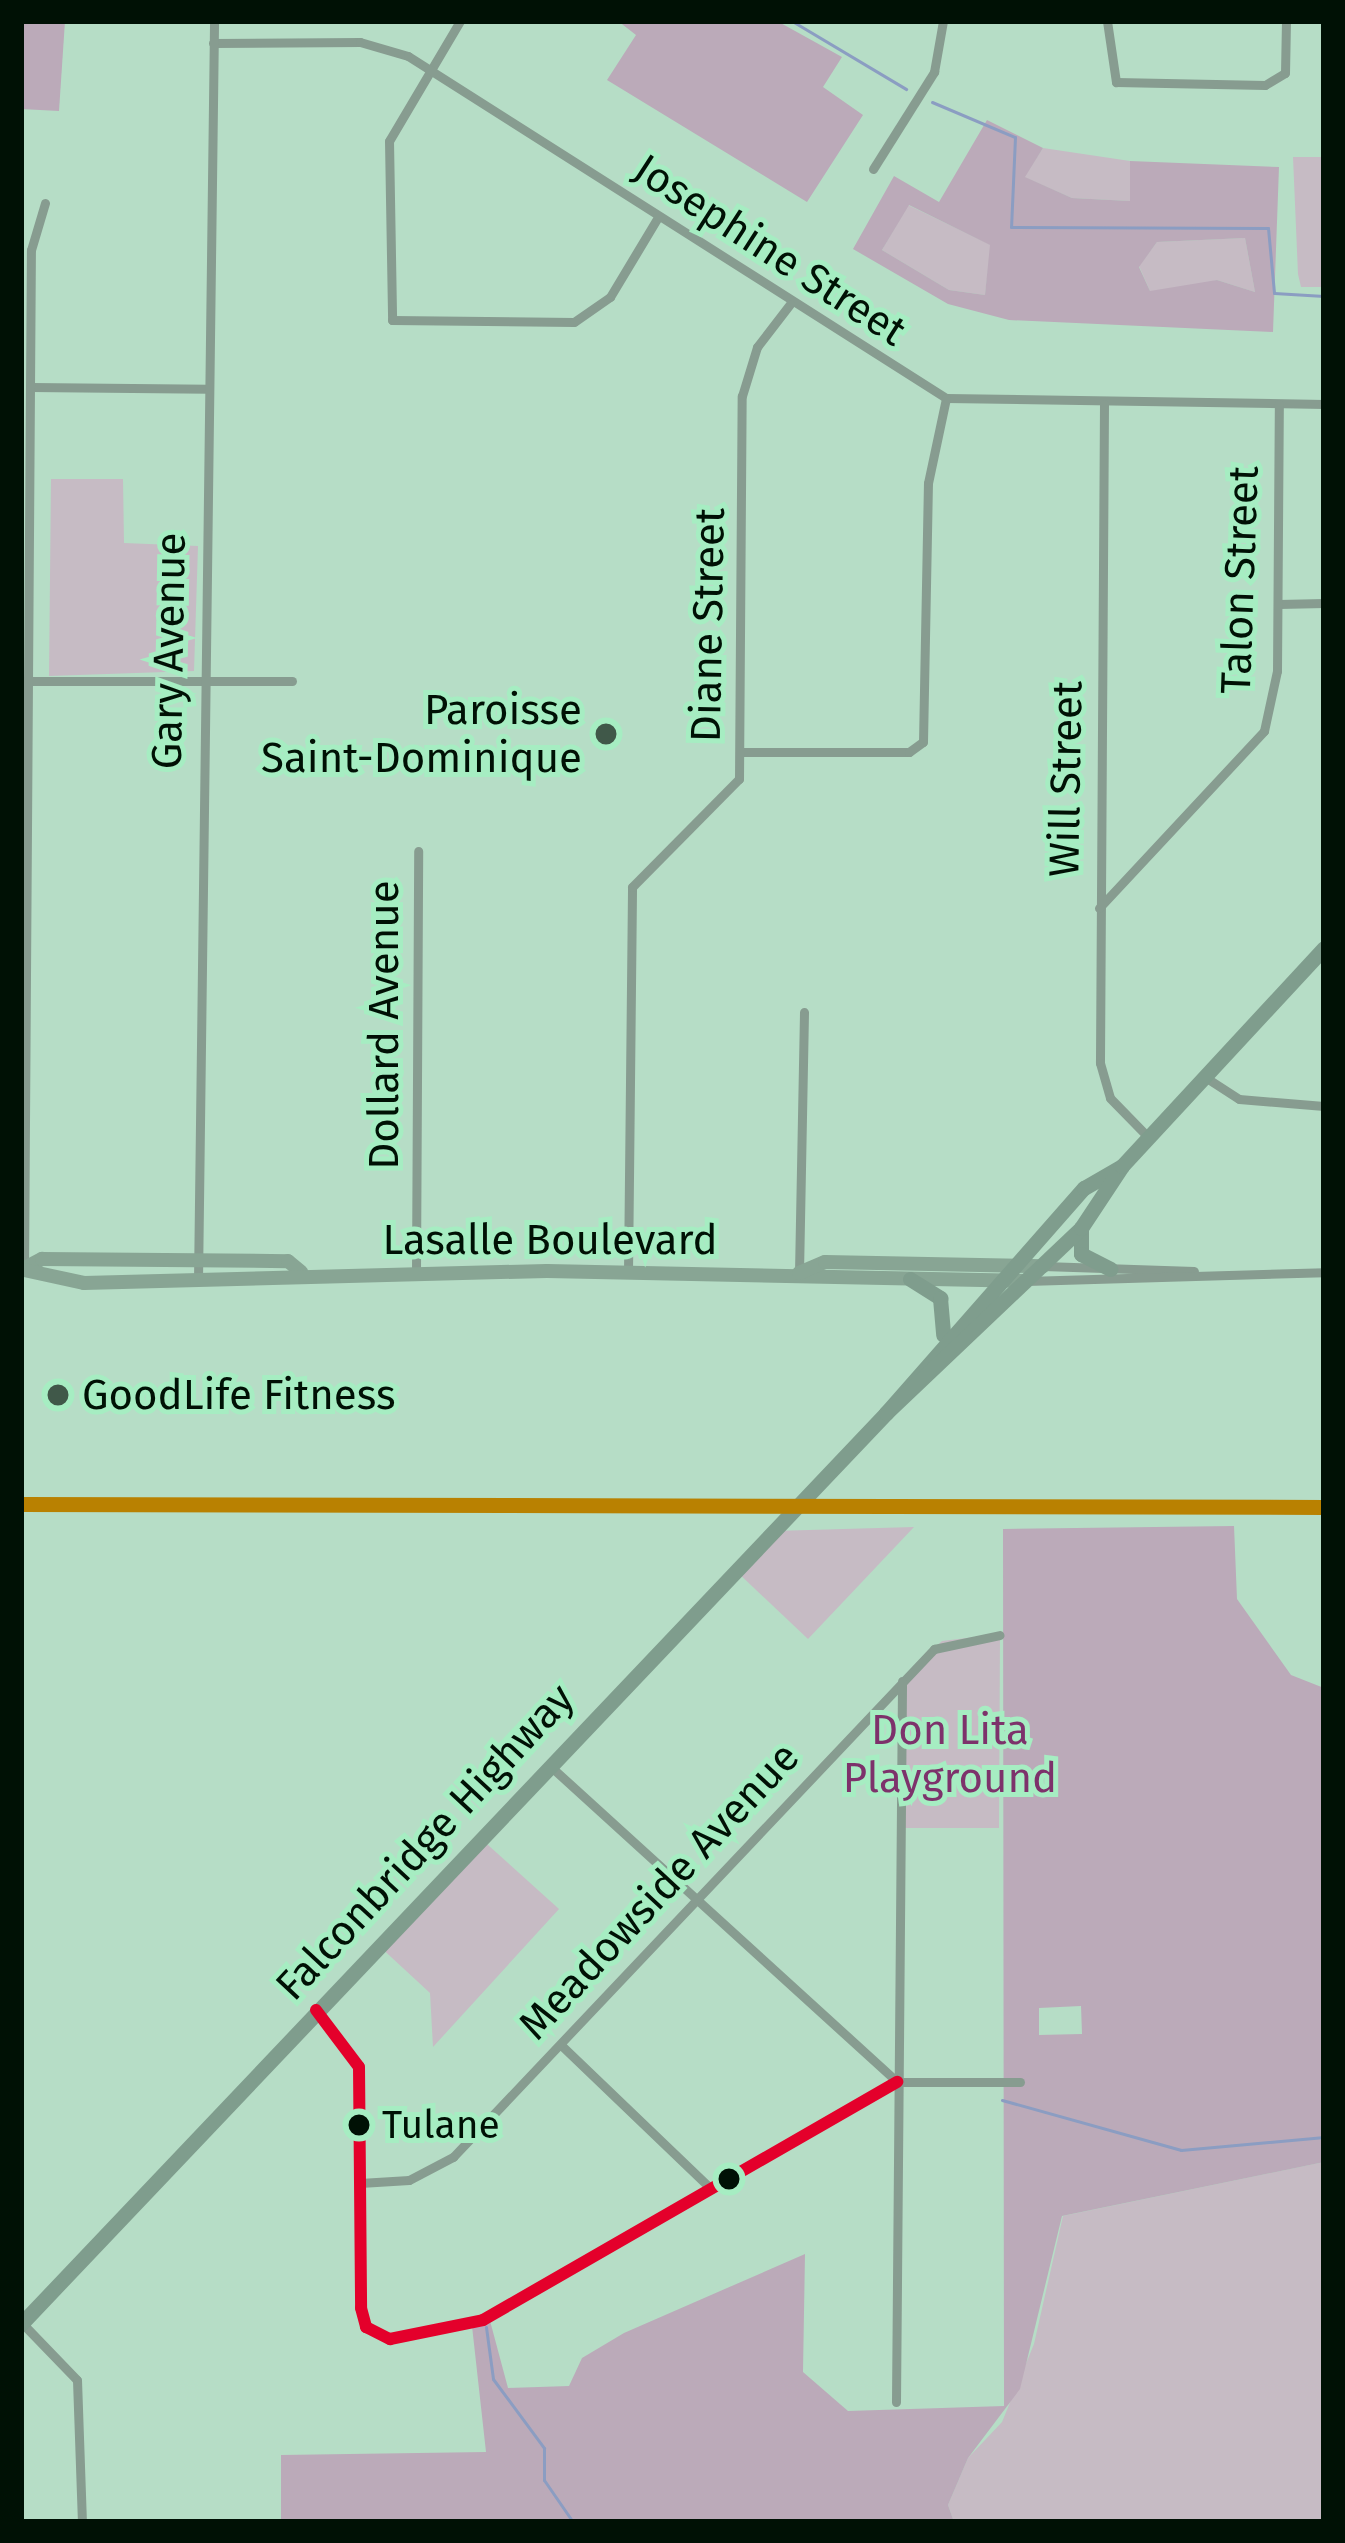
<!DOCTYPE html>
<html>
<head>
<meta charset="utf-8">
<style>
	body { margin:0 }
	#map { position:relative; width:1345px; height:2543px; overflow:hidden; background:#b6ddc6; font-family:"Fira Sans",sans-serif }
	div>[style] { position:absolute }
	.green>* { inset:0; background:#c6bbc4 }
	.forest>* { inset:0; background:#bbaab9 }
	.stream>* { height:3px; margin:-1.5px; padding:0 1.5px; transform-origin:1.5px; border-radius:1.5px; background:#8b9dc2 }
	.minor>* { height:9px; margin:-4.5px; padding:0 4.5px; transform-origin:4.5px; border-radius:4.5px; background:#879c90 }
	.secondary>* { height:14px; margin:-7px; padding:0 7px; transform-origin:7px; border-radius:7px; background:#88a594 }
	.primary>* { height:15px; margin:-7.5px; padding:0 7.5px; transform-origin:7.5px; border-radius:7.5px; background:#7f9d8d }
	.bus-1>* { height:12px; margin:-6px; padding:0 6px; transform-origin:6px; border-radius:6px; background:#e4002b }
	.rail-1>* { height:15px; margin:-7.5px; padding:0 7.5px; transform-origin:7.5px; border-radius:7.5px; background:#b98101 }
	.dots>* { width:33px; height:33px; translate:-50% -50%; box-sizing:border-box; border:6px solid #a6edc2; border-radius:50% }
	span { translate:-50% -50%; white-space:nowrap; text-align:center; line-height:1.15; -webkit-text-stroke:10px #a6edc2; paint-order:stroke }
	.bus-label { font-size:39px; color:#001105 }
	.left { translate:0 -50%; text-align:left }
	.street-label { font-size:42px; color:#001105 }
	.poi-label { font-size:42px; color:#001105 }
	.right { translate:-100% -50%; text-align:right }
	.park-label { font-size:42px; color:#7d326b }
	.frame { position:absolute; inset:0; border:24px solid #001105; pointer-events:none }
</style>
</head>
<body>
<div id="map">
	<div class="green">
		<div style="clip-path:polygon(1043px 148px,1130px 161px,1130px 201px,1072px 198px,1024px 177px)"></div>
		<div style="clip-path:polygon(1293px 157px,1324px 157px,1324px 287px,1301px 287px,1298px 274px)"></div>
		<div style="clip-path:polygon(908px 205px,991px 245px,985px 295px,949px 290px,882px 250px)"></div>
		<div style="clip-path:polygon(1245px 238px,1255px 292px,1217px 280px,1174px 295px,1150px 291px,1139px 266px,1157px 242px)"></div>
		<div style="clip-path:polygon(51px 479px,123px 479px,124px 543px,198px 546px,194px 671px,49px 676px)"></div>
		<div style="clip-path:polygon(914px 1527px,808px 1639px,735px 1570px,773px 1531px)"></div>
		<div style="clip-path:polygon(1000px 1634px,999px 1828px,899px 1828px,901px 1680px,942px 1641px)"></div>
		<div style="clip-path:polygon(478px 1836px,559px 1909px,433px 2047px,430px 1993px,377px 1944px)"></div>
		<div style="clip-path:polygon(1324px 2162px,1324px 2522px,954px 2522px,948px 2505px,968px 2458px,1002px 2422px,1034px 2344px,1063px 2216px)"></div>
	</div>
	<div class="forest">
		<div style="clip-path:polygon(21px 21px,65px 21px,59px 111px,21px 109px)"></div>
		<div style="clip-path:polygon(618px 21px,777px 21px,842px 57px,823px 87px,863px 115px,807px 202px,607px 80px,636px 35px)"></div>
		<div style="clip-path:polygon(evenodd,987px 120px,1043px 148px,1025px 177px,1072px 198px,1130px 201px,1130px 161px,1279px 167px,1273px 332px,1009px 320px,948px 304px,853px 249px,894px 176px,939px 202px,987px 120px,909px 205px,990px 245px,985px 295px,949px 290px,882px 250px,909px 205px,987px 120px,1245px 238px,1255px 292px,1217px 280px,1150px 291px,1139px 267px,1157px 242px,1245px 238px)"></div>
		<div style="clip-path:polygon(evenodd,1234px 1526px,1237px 1599px,1291px 1675px,1324px 1688px,1324px 2162px,1062px 2216px,1020px 2389px,968px 2458px,948px 2505px,954px 2522px,281px 2522px,281px 2455px,486px 2452px,472px 2326px,489px 2317px,508px 2388px,569px 2386px,582px 2358px,624px 2333px,805px 2254px,803px 2372px,848px 2411px,1004px 2406px,1003px 1529px,1234px 1526px,1081px 2006px,1082px 2034px,1039px 2035px,1039px 2008px,1081px 2006px)"></div>
	</div>
	<div class="stream">
		<div style="left:792px;top:21px;width:133px;rotate:30.8deg"></div>
		<div style="left:932px;top:102px;width:90px;rotate:22.9deg"></div>
		<div style="left:1015px;top:137px;width:90px;rotate:92.5deg"></div>
		<div style="left:1011px;top:227px;width:257px;rotate:0.2deg"></div>
		<div style="left:1268px;top:228px;width:65px;rotate:84.7deg"></div>
		<div style="left:1274px;top:293px;width:50px;rotate:3.4deg"></div>
		<div style="left:1002px;top:2100px;width:186px;rotate:15.6deg"></div>
		<div style="left:1181px;top:2150px;width:144px;rotate:-5.2deg"></div>
		<div style="left:486px;top:2327px;width:52px;rotate:82.3deg"></div>
		<div style="left:493px;top:2379px;width:86px;rotate:53.5deg"></div>
		<div style="left:544px;top:2448px;width:32px;rotate:90deg"></div>
		<div style="left:544px;top:2480px;width:51px;rotate:55.4deg"></div>
	</div>
	<div class="minor">
		<div style="left:460px;top:21px;width:139px;rotate:120.6deg"></div>
		<div style="left:389px;top:141px;width:179px;rotate:89deg"></div>
		<div style="left:392px;top:320px;width:182px;rotate:0.6deg"></div>
		<div style="left:574px;top:322px;width:44px;rotate:-34.8deg"></div>
		<div style="left:610px;top:297px;width:93px;rotate:-59deg"></div>
		<div style="left:1107px;top:21px;width:62px;rotate:81.6deg"></div>
		<div style="left:1116px;top:82px;width:149px;rotate:1.2deg"></div>
		<div style="left:1265px;top:85px;width:23px;rotate:-31deg"></div>
		<div style="left:1285px;top:73px;width:52px;rotate:-88.9deg"></div>
		<div style="left:213px;top:43px;width:147px;rotate:-0.4deg"></div>
		<div style="left:360px;top:42px;width:50px;rotate:16.3deg"></div>
		<div style="left:408px;top:56px;width:638px;rotate:32.44deg"></div>
		<div style="left:946px;top:398px;width:378px;rotate:0.9deg"></div>
		<div style="left:873px;top:169px;width:115px;rotate:-57.8deg"></div>
		<div style="left:934px;top:72px;width:52px;rotate:-80deg"></div>
		<div style="left:31px;top:387px;width:177px;rotate:0.6deg"></div>
		<div style="left:1104px;top:404px;width:659px;rotate:90.35deg"></div>
		<div style="left:1100px;top:1063px;width:36px;rotate:74deg"></div>
		<div style="left:1110px;top:1098px;width:54px;rotate:45.7deg"></div>
		<div style="left:1279px;top:604px;width:45px;rotate:-1.3deg"></div>
		<div style="left:22px;top:681px;width:270px"></div>
		<div style="left:740px;top:752px;width:169px"></div>
		<div style="left:909px;top:752px;width:17px;rotate:-36deg"></div>
		<div style="left:923px;top:742px;width:259px;rotate:-88.9deg"></div>
		<div style="left:928px;top:483px;width:87px;rotate:-78deg"></div>
		<div style="left:1099px;top:908px;width:242px;rotate:-47deg"></div>
		<div style="left:1264px;top:731px;width:61px;rotate:-77.8deg"></div>
		<div style="left:1277px;top:671px;width:267px;rotate:-89.6deg"></div>
		<div style="left:1205px;top:1077px;width:40px;rotate:32.9deg"></div>
		<div style="left:1239px;top:1099px;width:85px;rotate:4.7deg"></div>
		<div style="left:1043px;top:1266px;width:151px;rotate:1.9deg"></div>
		<div style="left:24px;top:1269px;width:1019px;rotate:-89.61deg"></div>
		<div style="left:31px;top:250px;width:49px;rotate:-73.4deg"></div>
		<div style="left:416px;top:1272px;width:421px;rotate:-89.7deg"></div>
		<div style="left:628px;top:1273px;width:386px;rotate:-89.4deg"></div>
		<div style="left:632px;top:887px;width:152px;rotate:-45.3deg"></div>
		<div style="left:739px;top:779px;width:383px;rotate:-89.6deg"></div>
		<div style="left:742px;top:396px;width:51px;rotate:-73deg"></div>
		<div style="left:757px;top:347px;width:54px;rotate:-52.5deg"></div>
		<div style="left:799px;top:1273px;width:261px;rotate:-88.9deg"></div>
		<div style="left:198px;top:1281px;width:1260px;rotate:-89.27deg"></div>
		<div style="left:1026px;top:1281px;width:298px;rotate:-1.7deg"></div>
		<div style="left:549px;top:1765px;width:471px;rotate:42.3deg"></div>
		<div style="left:897px;top:2082px;width:123px"></div>
		<div style="left:316px;top:2010px;width:71px;rotate:53deg"></div>
		<div style="left:359px;top:2067px;width:241px;rotate:89.5deg"></div>
		<div style="left:361px;top:2308px;width:20px;rotate:75deg"></div>
		<div style="left:366px;top:2327px;width:27px;rotate:27deg"></div>
		<div style="left:390px;top:2339px;width:95px;rotate:-11.5deg"></div>
		<div style="left:483px;top:2320px;width:478px;rotate:-29.9deg"></div>
		<div style="left:561px;top:2045px;width:207px;rotate:43.8deg"></div>
		<div style="left:360px;top:2183px;width:49px;rotate:-3.5deg"></div>
		<div style="left:409px;top:2180px;width:50px;rotate:-27.6deg"></div>
		<div style="left:453px;top:2157px;width:700px;rotate:-46.56deg"></div>
		<div style="left:934px;top:1649px;width:67px;rotate:-12deg"></div>
		<div style="left:22px;top:2323px;width:79px;rotate:46deg"></div>
		<div style="left:77px;top:2380px;width:142px;rotate:88deg"></div>
		<div style="left:896px;top:2402px;width:721px;rotate:-89.52deg"></div>
	</div>
	<div class="secondary">
		<div style="left:21px;top:1270px;width:24px;rotate:-28deg"></div>
		<div style="left:42px;top:1259px;width:246px;rotate:0.5deg"></div>
		<div style="left:288px;top:1261px;width:17px;rotate:40deg"></div>
		<div style="left:24px;top:1270px;width:61px;rotate:12.2deg"></div>
		<div style="left:84px;top:1283px;width:463px;rotate:-1.5deg"></div>
		<div style="left:547px;top:1271px;width:479px;rotate:1.2deg"></div>
		<div style="left:799px;top:1273px;width:28px;rotate:-23deg"></div>
		<div style="left:825px;top:1262px;width:218px;rotate:1.1deg"></div>
	</div>
	<div class="primary">
		<div style="left:1081px;top:1228px;width:26px;rotate:90deg"></div>
		<div style="left:1081px;top:1254px;width:33px;rotate:27deg"></div>
		<div style="left:910px;top:1279px;width:36px;rotate:32deg"></div>
		<div style="left:940px;top:1298px;width:37px;rotate:85deg"></div>
		<div style="left:886px;top:1413px;width:300px;rotate:-48.7deg"></div>
		<div style="left:1084px;top:1188px;width:44px;rotate:-30.1deg"></div>
		<div style="left:21px;top:2324px;width:1256px;rotate:-46.48deg"></div>
		<div style="left:886px;top:1413px;width:269px;rotate:-43.5deg"></div>
		<div style="left:1081px;top:1228px;width:74px;rotate:-56.5deg"></div>
		<div style="left:1122px;top:1166px;width:297px;rotate:-47.2deg"></div>
	</div>
	<div class="bus-1">
		<div style="left:316px;top:2010px;width:71px;rotate:53deg"></div>
		<div style="left:359px;top:2067px;width:241px;rotate:89.5deg"></div>
		<div style="left:361px;top:2308px;width:20px;rotate:75deg"></div>
		<div style="left:366px;top:2327px;width:27px;rotate:27deg"></div>
		<div style="left:390px;top:2339px;width:95px;rotate:-11.5deg"></div>
		<div style="left:483px;top:2320px;width:478px;rotate:-29.9deg"></div>
	</div>
	<div class="rail-1">
		<div style="left:21px;top:1504px;width:1303px;rotate:0.13deg"></div>
	</div>
	<div class="dots">
		<div style="left:606px;top:734px;background:#405849"></div>
		<div style="left:58px;top:1395px;background:#405849"></div>
		<div style="left:359px;top:2125px;background:#001105"></div>
		<div style="left:729px;top:2179px;background:#001105"></div>
	</div>
	<div class="bus-label">
		<span class="left" style="left:382px;top:2125px">Tulane</span>
	</div>
	<div class="street-label">
		<span style="left:770px;top:250px;rotate:33deg">Josephine Street</span>
		<span style="left:1240px;top:580px;rotate:-88deg">Talon Street</span>
		<span style="left:708px;top:625px;rotate:-89deg">Diane Street</span>
		<span style="left:169px;top:651px;rotate:-89deg">Gary Avenue</span>
		<span style="left:1066px;top:779px;rotate:-89deg">Will Street</span>
		<span style="left:384px;top:1025px;rotate:-90deg">Dollard Avenue</span>
		<span style="left:550px;top:1240px">Lasalle Boulevard</span>
		<span style="left:425px;top:1842px;rotate:-47deg">Falconbridge Highway</span>
		<span style="left:659px;top:1891px;rotate:-47deg">Meadowside Avenue</span>
	</div>
	<div class="poi-label">
		<span class="right" style="left:582px;top:734px">Paroisse<br>Saint-Dominique</span>
		<span class="left" style="left:82px;top:1395px">GoodLife Fitness</span>
	</div>
	<div class="park-label">
		<span style="left:950px;top:1754px">Don Lita<br>Playground</span>
	</div>
	<div class="frame"></div>
</div>
</body>
</html>
